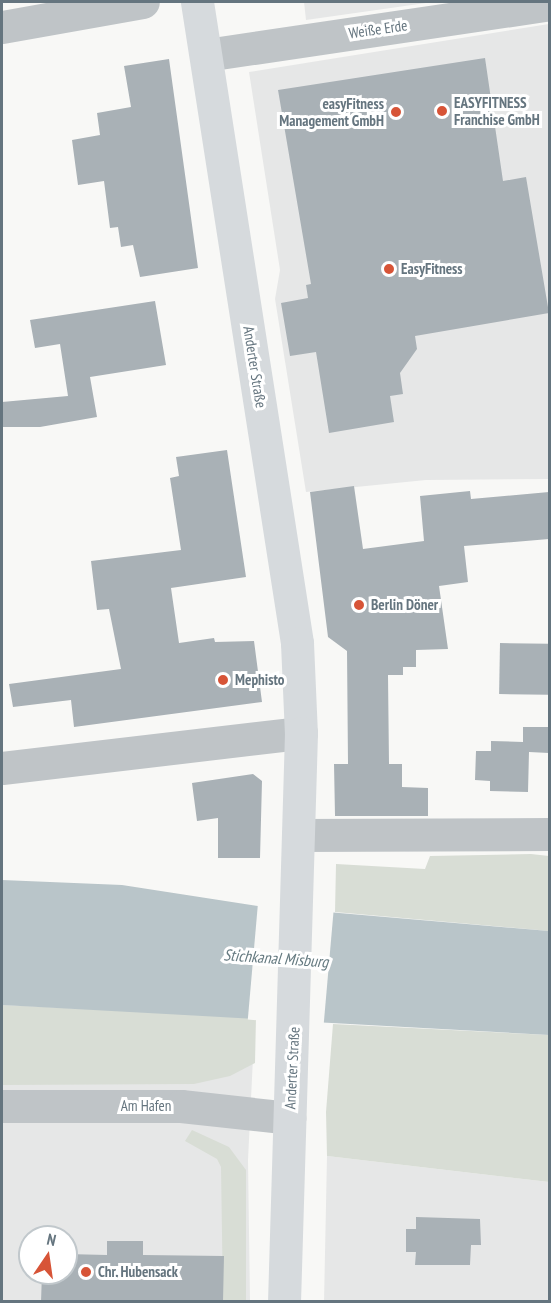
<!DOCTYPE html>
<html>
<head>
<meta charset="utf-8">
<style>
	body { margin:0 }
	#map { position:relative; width:551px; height:1303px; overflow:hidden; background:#f8f8f6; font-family:"PT Sans Narrow",sans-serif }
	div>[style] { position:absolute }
	.built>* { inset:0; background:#e6e7e7 }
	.green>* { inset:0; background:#d8ddd5 }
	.water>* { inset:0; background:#b9c5c9 }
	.pier>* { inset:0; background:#f8f8f6; transform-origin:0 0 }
	.building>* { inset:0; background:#a9b1b6; transform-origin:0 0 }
	.minor>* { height:33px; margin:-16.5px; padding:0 16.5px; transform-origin:16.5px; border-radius:16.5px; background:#bfc4c7 }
	.major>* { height:33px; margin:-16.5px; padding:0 16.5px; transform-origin:16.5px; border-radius:16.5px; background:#d6dadd }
	.dots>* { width:16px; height:16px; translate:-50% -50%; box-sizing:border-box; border:3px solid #fff; border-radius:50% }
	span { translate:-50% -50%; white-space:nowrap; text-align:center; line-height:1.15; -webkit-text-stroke:6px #fff; paint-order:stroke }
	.street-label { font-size:15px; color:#65757f }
	.poi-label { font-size:15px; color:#65757f; font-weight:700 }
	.left { translate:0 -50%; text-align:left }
	.right { translate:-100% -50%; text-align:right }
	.water-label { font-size:16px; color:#657a80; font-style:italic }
	.frame { position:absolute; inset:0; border:3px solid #65757f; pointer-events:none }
	.north { position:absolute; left:18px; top:1225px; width:60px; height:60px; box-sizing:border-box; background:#fff; border:2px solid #c1c8cc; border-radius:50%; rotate:13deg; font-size:16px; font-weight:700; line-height:24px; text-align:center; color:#65757f }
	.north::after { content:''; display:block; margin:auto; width:21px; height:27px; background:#d75437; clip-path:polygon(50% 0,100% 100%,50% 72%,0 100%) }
</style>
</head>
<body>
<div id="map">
	<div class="built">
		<div style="clip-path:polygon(304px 2px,433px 2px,306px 20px)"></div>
		<div style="clip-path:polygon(549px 24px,549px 479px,426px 480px,306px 492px,275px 299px,280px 270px,249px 72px)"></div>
		<div style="clip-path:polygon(evenodd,2px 1005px,255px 1017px,248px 1160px,250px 1301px,2px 1302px,2px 1005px,30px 1237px,66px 1237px,66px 1273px,30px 1273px,30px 1237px)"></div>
		<div style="clip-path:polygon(327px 1156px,549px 1182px,549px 1301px,324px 1302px)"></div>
	</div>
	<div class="green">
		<div style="clip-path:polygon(531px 854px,549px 856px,549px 931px,335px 912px,336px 864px,425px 869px,430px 856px)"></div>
		<div style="clip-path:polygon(2px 1005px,256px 1017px,255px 1063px,230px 1076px,194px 1084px,2px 1085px)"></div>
		<div style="clip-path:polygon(333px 1024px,549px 1035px,549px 1182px,327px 1156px,326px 1112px)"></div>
		<div style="clip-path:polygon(192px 1130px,229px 1147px,246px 1170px,246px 1301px,223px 1301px,221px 1167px,217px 1159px,185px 1141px)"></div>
	</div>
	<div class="water">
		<div style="clip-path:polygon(2px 880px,122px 885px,258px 906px,549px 931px,549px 1035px,2px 1005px)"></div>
	</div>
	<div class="pier">
		<div style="left:258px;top:903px;width:76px;height:117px;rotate:5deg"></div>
	</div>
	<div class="building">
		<div style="clip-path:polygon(485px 58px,503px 181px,526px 177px,549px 313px,415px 336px,417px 349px,400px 373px,403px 394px,390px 396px,394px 422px,329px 433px,316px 352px,290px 356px,281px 303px,308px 298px,306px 285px,311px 284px,278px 90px)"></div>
		<div style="clip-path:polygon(169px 59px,198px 268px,140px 277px,133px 245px,121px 247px,118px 227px,110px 228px,104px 181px,78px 185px,72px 140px,100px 135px,97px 113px,131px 107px,124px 66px)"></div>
		<div style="clip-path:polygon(155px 301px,166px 365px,90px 377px,97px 417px,40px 427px,2px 427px,2px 402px,68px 396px,60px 344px,35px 348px,30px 320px)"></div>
		<div style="clip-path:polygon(227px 450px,246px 577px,171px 588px,179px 643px,214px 638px,215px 642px,254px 641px,262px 702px,74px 727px,71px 700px,13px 707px,9px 684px,121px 669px,109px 609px,97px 610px,91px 561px,181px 550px,170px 478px,179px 476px,176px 457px)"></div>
		<div style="clip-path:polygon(354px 486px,363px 549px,424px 541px,420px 496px,470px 491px,471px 499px,549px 492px,549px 539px,464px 546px,468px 582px,439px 586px,448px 649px,416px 650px,416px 667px,403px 667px,403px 675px,388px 675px,389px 764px,402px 764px,402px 787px,428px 788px,428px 816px,335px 816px,334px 764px,348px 764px,347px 651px,328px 637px,310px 492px)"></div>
		<div style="left:500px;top:643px;width:49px;height:51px;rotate:1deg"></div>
		<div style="clip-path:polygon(523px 727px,549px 727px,549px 753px,529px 752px,528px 792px,490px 791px,490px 781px,475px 780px,476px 751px,491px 751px,491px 741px,523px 742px)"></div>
		<div style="clip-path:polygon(253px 774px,262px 781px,260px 858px,218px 858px,218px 818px,197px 821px,192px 783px)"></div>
		<div style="clip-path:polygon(416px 1217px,480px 1219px,481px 1245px,471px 1245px,470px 1265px,415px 1265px,416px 1252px,406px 1252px,406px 1229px,416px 1229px)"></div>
		<div style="clip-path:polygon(107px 1241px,143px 1241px,143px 1255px,224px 1256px,223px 1302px,41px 1302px,42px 1273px,66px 1273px,66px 1254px,107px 1255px)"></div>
	</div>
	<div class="minor">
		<div style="left:2px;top:27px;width:143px;rotate:-10.1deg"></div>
		<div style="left:206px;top:55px;width:348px;rotate:-8.4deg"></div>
		<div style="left:2px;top:768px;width:301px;rotate:-6.7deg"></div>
		<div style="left:298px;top:835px;width:252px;rotate:-0.2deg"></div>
		<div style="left:2px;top:1106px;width:179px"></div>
		<div style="left:181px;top:1106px;width:109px;rotate:6.3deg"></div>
	</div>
	<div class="major">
		<div style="left:197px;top:2px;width:649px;rotate:81.13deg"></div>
		<div style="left:297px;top:643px;width:90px;rotate:87.5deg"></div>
		<div style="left:301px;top:733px;width:569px;rotate:91.71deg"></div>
	</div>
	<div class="dots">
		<div style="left:442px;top:111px;background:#d75437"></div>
		<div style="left:396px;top:112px;background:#d75437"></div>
		<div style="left:389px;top:269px;background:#d75437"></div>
		<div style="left:359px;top:605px;background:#d75437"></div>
		<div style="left:223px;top:680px;background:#d75437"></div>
		<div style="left:86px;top:1272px;background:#d75437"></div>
	</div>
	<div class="street-label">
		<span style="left:378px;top:29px;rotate:-8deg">Weiße Erde</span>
		<span style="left:255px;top:367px;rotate:81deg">Anderter Straße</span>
		<span style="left:292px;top:1068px;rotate:-87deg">Anderter Straße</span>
		<span style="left:146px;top:1106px">Am Hafen</span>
	</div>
	<div class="poi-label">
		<span class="left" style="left:454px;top:111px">EASYFITNESS<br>Franchise GmbH</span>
		<span class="right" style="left:384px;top:112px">easyFitness<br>Management GmbH</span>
		<span class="left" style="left:401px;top:269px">EasyFitness</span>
		<span class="left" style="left:371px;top:605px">Berlin Döner</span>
		<span class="left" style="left:235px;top:680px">Mephisto</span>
		<span class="left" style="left:98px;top:1272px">Chr. Hubensack</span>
	</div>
	<div class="water-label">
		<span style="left:276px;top:958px;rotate:4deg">Stichkanal Misburg</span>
	</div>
	<div class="frame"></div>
	<div class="north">N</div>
</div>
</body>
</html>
